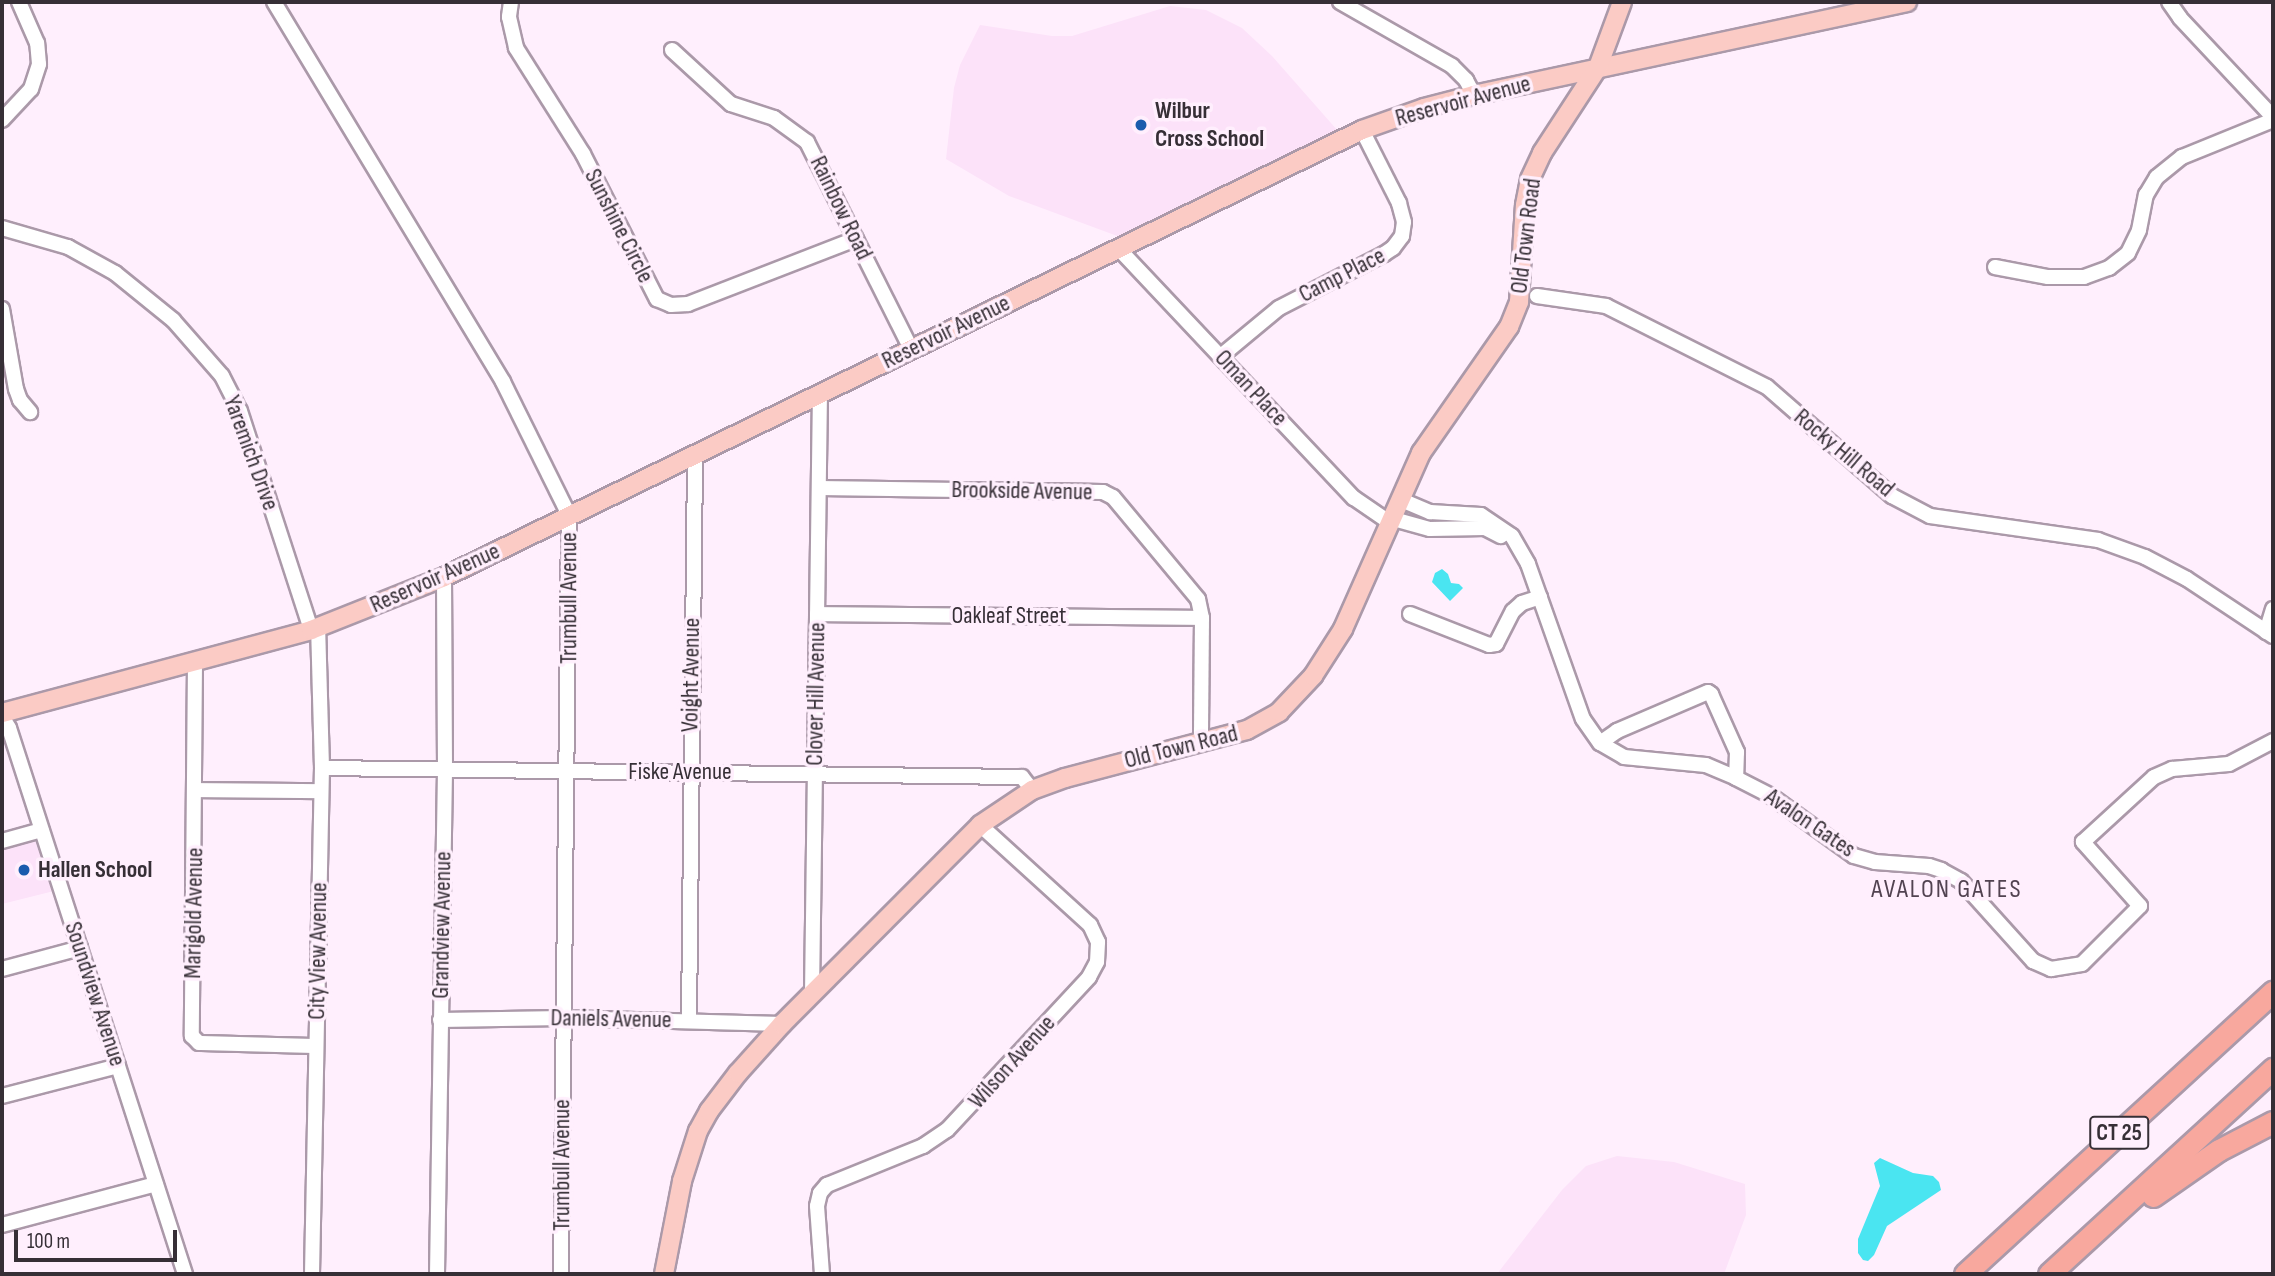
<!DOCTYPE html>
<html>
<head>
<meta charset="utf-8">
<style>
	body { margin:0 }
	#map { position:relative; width:2275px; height:1276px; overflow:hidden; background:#ffeffd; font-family:"Sofia Sans Condensed",sans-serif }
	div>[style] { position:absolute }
	.built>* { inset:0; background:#fce2f9 }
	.water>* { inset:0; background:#4ae5f1 }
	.roads { filter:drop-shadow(2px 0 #ab99a9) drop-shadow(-2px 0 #ab99a9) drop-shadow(0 2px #ab99a9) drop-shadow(0 -2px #ab99a9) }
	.minor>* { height:14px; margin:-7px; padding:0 7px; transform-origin:7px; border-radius:7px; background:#fff }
	.major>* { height:18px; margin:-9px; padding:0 9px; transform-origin:9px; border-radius:9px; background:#fbcbc5 }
	.highway>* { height:21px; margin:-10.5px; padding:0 10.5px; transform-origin:10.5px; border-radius:10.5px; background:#f8a89e }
	.dots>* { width:19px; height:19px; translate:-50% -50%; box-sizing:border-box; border:4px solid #ffeffd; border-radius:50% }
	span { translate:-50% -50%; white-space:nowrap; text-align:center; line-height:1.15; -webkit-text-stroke:7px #ffeffd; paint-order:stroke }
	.shield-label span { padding:2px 5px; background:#ffeffd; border:2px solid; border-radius:5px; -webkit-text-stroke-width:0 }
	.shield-label { font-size:23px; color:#362f36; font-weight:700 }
	.street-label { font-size:24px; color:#362f36 }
	.poi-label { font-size:24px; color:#362f36; font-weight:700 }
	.left { translate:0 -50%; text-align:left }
	.neighbourhood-label { font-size:26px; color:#524351; letter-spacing:2px }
	.frame { position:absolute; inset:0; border:4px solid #362f36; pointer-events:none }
	.scale { position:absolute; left:14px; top:1230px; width:163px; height:32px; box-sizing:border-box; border:4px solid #362f36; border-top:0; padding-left:9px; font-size:21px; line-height:24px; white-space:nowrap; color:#362f36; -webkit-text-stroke:5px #ffeffd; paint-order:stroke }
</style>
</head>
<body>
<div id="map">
	<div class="built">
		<div style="clip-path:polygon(1170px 6px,1206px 10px,1242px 28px,1272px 56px,1338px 131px,1120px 237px,1009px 196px,946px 159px,954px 88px,960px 65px,980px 25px,1052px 36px,1072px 36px)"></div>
		<div style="clip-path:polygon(31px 840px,38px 843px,54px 891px,2px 904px,2px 848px)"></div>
		<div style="clip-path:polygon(1617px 1156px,1674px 1162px,1745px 1184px,1746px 1215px,1724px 1274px,1497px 1274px,1562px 1190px,1586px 1166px)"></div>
	</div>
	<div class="water">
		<div style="clip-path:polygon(1442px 569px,1448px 574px,1451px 583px,1459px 584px,1463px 588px,1450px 601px,1432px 582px,1435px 573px)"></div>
		<div style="clip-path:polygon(1880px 1158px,1913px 1173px,1933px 1176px,1939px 1182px,1941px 1190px,1887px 1226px,1874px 1255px,1868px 1261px,1863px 1260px,1858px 1253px,1858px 1239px,1880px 1186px,1874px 1163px)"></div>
	</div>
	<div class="roads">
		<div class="minor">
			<div style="left:274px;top:2px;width:444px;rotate:58.9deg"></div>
			<div style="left:503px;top:382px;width:148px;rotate:63.6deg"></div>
			<div style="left:569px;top:515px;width:759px;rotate:90.6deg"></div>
			<div style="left:511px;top:2px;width:15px;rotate:98deg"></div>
			<div style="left:509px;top:17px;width:32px;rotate:77deg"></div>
			<div style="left:516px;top:48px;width:125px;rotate:57.7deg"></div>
			<div style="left:583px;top:154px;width:163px;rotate:63deg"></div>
			<div style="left:657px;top:299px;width:15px;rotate:23deg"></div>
			<div style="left:671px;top:305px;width:17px;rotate:-3deg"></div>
			<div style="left:688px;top:304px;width:180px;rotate:-21.2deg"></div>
			<div style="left:1340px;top:2px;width:129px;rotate:29.7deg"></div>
			<div style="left:1452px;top:66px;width:20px;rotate:45deg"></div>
			<div style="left:1466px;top:80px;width:17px;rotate:62deg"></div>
			<div style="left:2169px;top:2px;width:19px;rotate:55deg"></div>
			<div style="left:2180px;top:18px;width:136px;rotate:46.8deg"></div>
			<div style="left:672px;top:50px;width:80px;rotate:42.5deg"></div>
			<div style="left:731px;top:104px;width:45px;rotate:18deg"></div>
			<div style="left:774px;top:118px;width:41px;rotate:36deg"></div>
			<div style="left:807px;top:142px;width:232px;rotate:63.3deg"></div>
			<div style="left:2px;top:120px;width:42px;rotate:-46.9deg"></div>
			<div style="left:31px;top:89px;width:26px;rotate:-72deg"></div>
			<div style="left:39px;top:64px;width:21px;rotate:-95deg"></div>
			<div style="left:37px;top:43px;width:45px;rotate:-113.7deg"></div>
			<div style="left:2px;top:228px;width:69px;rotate:16.1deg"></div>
			<div style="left:68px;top:247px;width:54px;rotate:29deg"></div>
			<div style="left:115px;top:273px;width:75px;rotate:39deg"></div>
			<div style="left:173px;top:320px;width:74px;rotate:48.8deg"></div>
			<div style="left:222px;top:376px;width:39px;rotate:63deg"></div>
			<div style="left:240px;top:411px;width:230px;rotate:72deg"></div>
			<div style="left:1118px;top:248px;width:344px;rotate:46.7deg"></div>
			<div style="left:1354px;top:498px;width:42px;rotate:34.4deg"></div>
			<div style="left:1995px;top:267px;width:54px;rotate:10.7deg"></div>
			<div style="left:2048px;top:277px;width:36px"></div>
			<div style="left:2084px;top:277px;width:27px;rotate:-20deg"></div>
			<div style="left:2109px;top:268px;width:24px;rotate:-38deg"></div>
			<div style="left:2128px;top:253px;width:25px;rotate:-64deg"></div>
			<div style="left:2139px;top:230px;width:36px;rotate:-79deg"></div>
			<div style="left:2146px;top:195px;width:21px;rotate:-59deg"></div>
			<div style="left:2157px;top:177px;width:32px;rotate:-39deg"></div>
			<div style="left:2182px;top:157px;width:98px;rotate:-22.1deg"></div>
			<div style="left:1537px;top:296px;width:70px;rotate:8.2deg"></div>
			<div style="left:1606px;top:306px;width:180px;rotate:26.7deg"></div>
			<div style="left:1767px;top:387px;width:166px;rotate:41.1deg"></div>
			<div style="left:1892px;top:496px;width:43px;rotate:27.8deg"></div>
			<div style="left:1930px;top:516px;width:170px;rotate:8.1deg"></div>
			<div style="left:2098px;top:540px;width:50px;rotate:19.9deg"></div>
			<div style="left:2145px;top:557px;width:47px;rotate:27.6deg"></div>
			<div style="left:2187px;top:579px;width:103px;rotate:33.5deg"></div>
			<div style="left:2px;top:309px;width:81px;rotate:80.1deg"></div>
			<div style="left:16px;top:389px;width:12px;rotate:70deg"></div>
			<div style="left:20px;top:400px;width:16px;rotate:50deg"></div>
			<div style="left:1221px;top:356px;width:75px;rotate:-39.6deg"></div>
			<div style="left:1279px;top:308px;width:118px;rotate:-27.2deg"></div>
			<div style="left:1384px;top:254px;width:11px;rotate:-34deg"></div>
			<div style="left:1393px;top:248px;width:15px;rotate:-53deg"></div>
			<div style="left:1402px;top:236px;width:14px;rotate:-82deg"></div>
			<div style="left:1404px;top:222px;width:20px;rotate:-105deg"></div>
			<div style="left:1399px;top:203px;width:82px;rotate:-116.9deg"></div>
			<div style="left:819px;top:488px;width:284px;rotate:0.8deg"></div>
			<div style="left:1103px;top:492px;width:11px;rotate:27deg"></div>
			<div style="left:1113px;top:497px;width:133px;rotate:50.2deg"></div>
			<div style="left:1198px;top:599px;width:19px;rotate:78deg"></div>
			<div style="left:1202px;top:618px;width:126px;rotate:90.5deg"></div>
			<div style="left:1399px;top:499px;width:34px;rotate:23deg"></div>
			<div style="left:1430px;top:512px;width:51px;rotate:3.4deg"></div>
			<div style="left:1481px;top:515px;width:37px;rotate:34deg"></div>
			<div style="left:1512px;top:536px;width:32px;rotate:60deg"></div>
			<div style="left:1528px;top:564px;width:164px;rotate:70.5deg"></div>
			<div style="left:1583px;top:719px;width:29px;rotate:55deg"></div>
			<div style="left:1600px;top:743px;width:28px;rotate:30deg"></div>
			<div style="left:1624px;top:757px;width:82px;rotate:5.6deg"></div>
			<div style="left:1706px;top:765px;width:33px;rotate:23deg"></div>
			<div style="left:1736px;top:778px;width:39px;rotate:27deg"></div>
			<div style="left:1771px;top:796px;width:102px;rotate:35.9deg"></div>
			<div style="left:1854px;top:856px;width:22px;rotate:16deg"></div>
			<div style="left:1875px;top:862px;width:54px;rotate:4.2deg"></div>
			<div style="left:1929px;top:866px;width:13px;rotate:18deg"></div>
			<div style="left:1941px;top:870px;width:23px;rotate:29deg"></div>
			<div style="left:1961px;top:881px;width:108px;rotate:48deg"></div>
			<div style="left:2033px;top:961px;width:20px;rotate:24deg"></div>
			<div style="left:2051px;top:969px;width:31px;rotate:-9deg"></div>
			<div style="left:2082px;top:964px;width:82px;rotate:-45deg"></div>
			<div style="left:2140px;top:906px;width:86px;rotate:-131.7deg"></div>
			<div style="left:2083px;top:842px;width:96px;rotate:-42.5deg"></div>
			<div style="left:2154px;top:777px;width:20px;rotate:-24deg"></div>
			<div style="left:2172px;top:769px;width:57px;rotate:-5deg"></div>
			<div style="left:2229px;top:764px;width:50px;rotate:-27.6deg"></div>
			<div style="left:1390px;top:518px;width:41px;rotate:15.4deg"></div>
			<div style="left:1430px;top:529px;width:55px;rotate:-1deg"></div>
			<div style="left:1485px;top:528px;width:18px;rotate:27deg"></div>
			<div style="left:817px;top:614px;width:385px;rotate:0.6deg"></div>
			<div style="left:1410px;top:614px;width:85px;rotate:21.4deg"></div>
			<div style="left:1489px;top:645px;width:7px;rotate:-8deg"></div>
			<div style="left:1496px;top:644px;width:37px;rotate:-63deg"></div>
			<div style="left:1513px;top:611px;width:12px;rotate:-42deg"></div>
			<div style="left:1522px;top:603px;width:19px;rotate:-18deg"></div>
			<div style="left:2266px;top:632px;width:24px;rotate:-73deg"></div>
			<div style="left:195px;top:663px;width:373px;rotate:90.5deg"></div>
			<div style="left:192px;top:1036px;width:10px;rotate:45deg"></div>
			<div style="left:199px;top:1043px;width:117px;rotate:1.5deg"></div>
			<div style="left:2px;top:716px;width:14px;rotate:60deg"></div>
			<div style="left:9px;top:728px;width:574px;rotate:72.13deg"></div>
			<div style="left:1600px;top:743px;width:21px;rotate:-35deg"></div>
			<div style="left:1617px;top:731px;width:99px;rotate:-23.2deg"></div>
			<div style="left:1708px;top:692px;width:4px;rotate:34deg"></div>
			<div style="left:1711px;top:694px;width:64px;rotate:65.9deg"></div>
			<div style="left:1737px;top:752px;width:26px;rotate:92deg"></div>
			<div style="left:322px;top:768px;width:700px;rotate:0.74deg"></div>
			<div style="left:1022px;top:777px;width:16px;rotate:52deg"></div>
			<div style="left:195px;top:790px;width:126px;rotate:0.5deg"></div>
			<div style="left:2px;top:841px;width:41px;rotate:-15.4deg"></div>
			<div style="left:2px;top:969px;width:81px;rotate:-15.1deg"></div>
			<div style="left:812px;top:994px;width:601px;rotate:-89.24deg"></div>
			<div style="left:440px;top:1020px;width:123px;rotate:-0.9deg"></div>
			<div style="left:563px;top:1018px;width:219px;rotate:1.6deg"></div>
			<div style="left:689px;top:1021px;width:566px;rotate:-89.39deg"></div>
			<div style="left:2px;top:1096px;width:120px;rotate:-14.5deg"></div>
			<div style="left:2px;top:1225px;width:159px;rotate:-14.9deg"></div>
			<div style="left:312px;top:1274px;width:506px;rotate:-88.87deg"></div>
			<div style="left:322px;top:768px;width:141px;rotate:-91.6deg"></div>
			<div style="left:437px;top:1274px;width:506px;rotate:-89.09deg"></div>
			<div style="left:445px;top:768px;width:191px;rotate:-90.3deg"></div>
			<div style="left:822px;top:1274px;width:68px;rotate:-94.2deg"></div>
			<div style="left:817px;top:1206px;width:13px;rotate:-77deg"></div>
			<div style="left:820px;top:1193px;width:11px;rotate:-49deg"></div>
			<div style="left:827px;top:1185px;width:104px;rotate:-22.1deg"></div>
			<div style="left:923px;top:1146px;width:29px;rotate:-34deg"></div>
			<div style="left:947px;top:1130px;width:209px;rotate:-47.1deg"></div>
			<div style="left:1089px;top:977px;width:17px;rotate:-62deg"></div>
			<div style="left:1097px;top:962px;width:20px;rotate:-87deg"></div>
			<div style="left:1098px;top:942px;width:19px;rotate:-115deg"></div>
			<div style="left:1090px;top:925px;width:149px;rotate:-137.7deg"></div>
		</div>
		<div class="major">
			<div style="left:2px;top:713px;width:320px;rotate:-15deg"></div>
			<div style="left:311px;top:630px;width:143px;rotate:-21.7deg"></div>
			<div style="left:444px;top:577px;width:1021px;rotate:-25.96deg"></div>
			<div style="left:1362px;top:130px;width:66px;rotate:-19.5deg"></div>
			<div style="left:1424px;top:108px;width:52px;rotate:-14.6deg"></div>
			<div style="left:1474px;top:95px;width:443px;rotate:-12.1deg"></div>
			<div style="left:664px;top:1274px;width:95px;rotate:-79deg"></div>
			<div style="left:682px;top:1181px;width:52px;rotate:-72.3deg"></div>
			<div style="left:698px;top:1131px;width:23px;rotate:-61deg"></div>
			<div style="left:709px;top:1111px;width:48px;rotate:-52.7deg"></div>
			<div style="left:738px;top:1073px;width:66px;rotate:-48.1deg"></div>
			<div style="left:782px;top:1024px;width:281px;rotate:-45.1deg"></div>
			<div style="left:980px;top:825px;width:63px;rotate:-33.9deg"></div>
			<div style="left:1032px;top:790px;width:35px;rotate:-20deg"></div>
			<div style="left:1065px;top:778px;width:188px;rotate:-14.8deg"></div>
			<div style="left:1247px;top:730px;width:37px;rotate:-29deg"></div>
			<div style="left:1279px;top:712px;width:50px;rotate:-46.6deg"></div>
			<div style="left:1313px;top:676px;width:56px;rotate:-57.4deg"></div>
			<div style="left:1343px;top:629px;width:193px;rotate:-66.1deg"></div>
			<div style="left:1421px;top:453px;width:154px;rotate:-55.1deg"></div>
			<div style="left:1509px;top:327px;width:27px;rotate:-68deg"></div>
			<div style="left:1519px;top:302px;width:97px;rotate:-86.5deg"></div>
			<div style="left:1525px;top:205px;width:26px;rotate:-79deg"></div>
			<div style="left:1530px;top:179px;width:29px;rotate:-65deg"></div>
			<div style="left:1542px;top:153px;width:103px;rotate:-56.9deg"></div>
			<div style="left:1598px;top:67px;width:69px;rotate:-69.7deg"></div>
		</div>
		<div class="highway">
			<div style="left:2153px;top:1196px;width:80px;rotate:-34.9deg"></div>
			<div style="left:2219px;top:1150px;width:61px;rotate:-27.4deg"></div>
			<div style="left:1965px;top:1274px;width:418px;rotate:-42.5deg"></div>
			<div style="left:2049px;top:1274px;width:304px;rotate:-42.5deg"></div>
		</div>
	</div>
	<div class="dots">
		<div style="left:1141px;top:125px;background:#1a5dad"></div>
		<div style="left:24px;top:870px;background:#1a5dad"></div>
	</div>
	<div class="shield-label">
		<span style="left:2119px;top:1133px">CT 25</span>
	</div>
	<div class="street-label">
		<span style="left:1463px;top:101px;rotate:-15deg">Reservoir Avenue</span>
		<span style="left:841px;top:208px;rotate:64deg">Rainbow Road</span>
		<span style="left:619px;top:226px;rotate:63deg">Sunshine Circle</span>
		<span style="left:1526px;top:236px;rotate:-83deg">Old Town Road</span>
		<span style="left:1342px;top:275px;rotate:-27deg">Camp Place</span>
		<span style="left:946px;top:332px;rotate:-26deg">Reservoir Avenue</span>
		<span style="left:1251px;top:388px;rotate:47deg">Oman Place</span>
		<span style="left:251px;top:453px;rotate:70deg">Yaremich Drive</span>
		<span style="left:1844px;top:453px;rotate:40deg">Rocky Hill Road</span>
		<span style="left:1022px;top:491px;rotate:1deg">Brookside Avenue</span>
		<span style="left:435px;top:578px;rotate:-24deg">Reservoir Avenue</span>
		<span style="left:569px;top:598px;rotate:-90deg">Trumbull Avenue</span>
		<span style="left:1009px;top:616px">Oakleaf Street</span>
		<span style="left:691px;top:675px;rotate:-89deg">Voight Avenue</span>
		<span style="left:816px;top:694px;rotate:-89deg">Clover Hill Avenue</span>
		<span style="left:1181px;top:747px;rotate:-14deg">Old Town Road</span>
		<span style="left:680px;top:772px">Fiske Avenue</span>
		<span style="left:1810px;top:823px;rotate:34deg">Avalon Gates</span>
		<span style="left:194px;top:913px;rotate:-89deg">Marigold Avenue</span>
		<span style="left:442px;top:925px;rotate:-89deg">Grandview Avenue</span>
		<span style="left:318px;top:951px;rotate:-89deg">City View Avenue</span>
		<span style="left:95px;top:994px;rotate:72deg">Soundview Avenue</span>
		<span style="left:611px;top:1019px;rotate:1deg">Daniels Avenue</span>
		<span style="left:1012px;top:1062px;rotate:-48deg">Wilson Avenue</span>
		<span style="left:562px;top:1165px;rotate:-90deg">Trumbull Avenue</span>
	</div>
	<div class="poi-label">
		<span class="left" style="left:1155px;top:125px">Wilbur<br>Cross School</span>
		<span class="left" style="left:38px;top:870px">Hallen School</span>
	</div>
	<div class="neighbourhood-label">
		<span style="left:1947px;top:890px">AVALON GATES</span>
	</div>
	<div class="frame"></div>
	<div class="scale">100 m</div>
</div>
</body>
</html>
